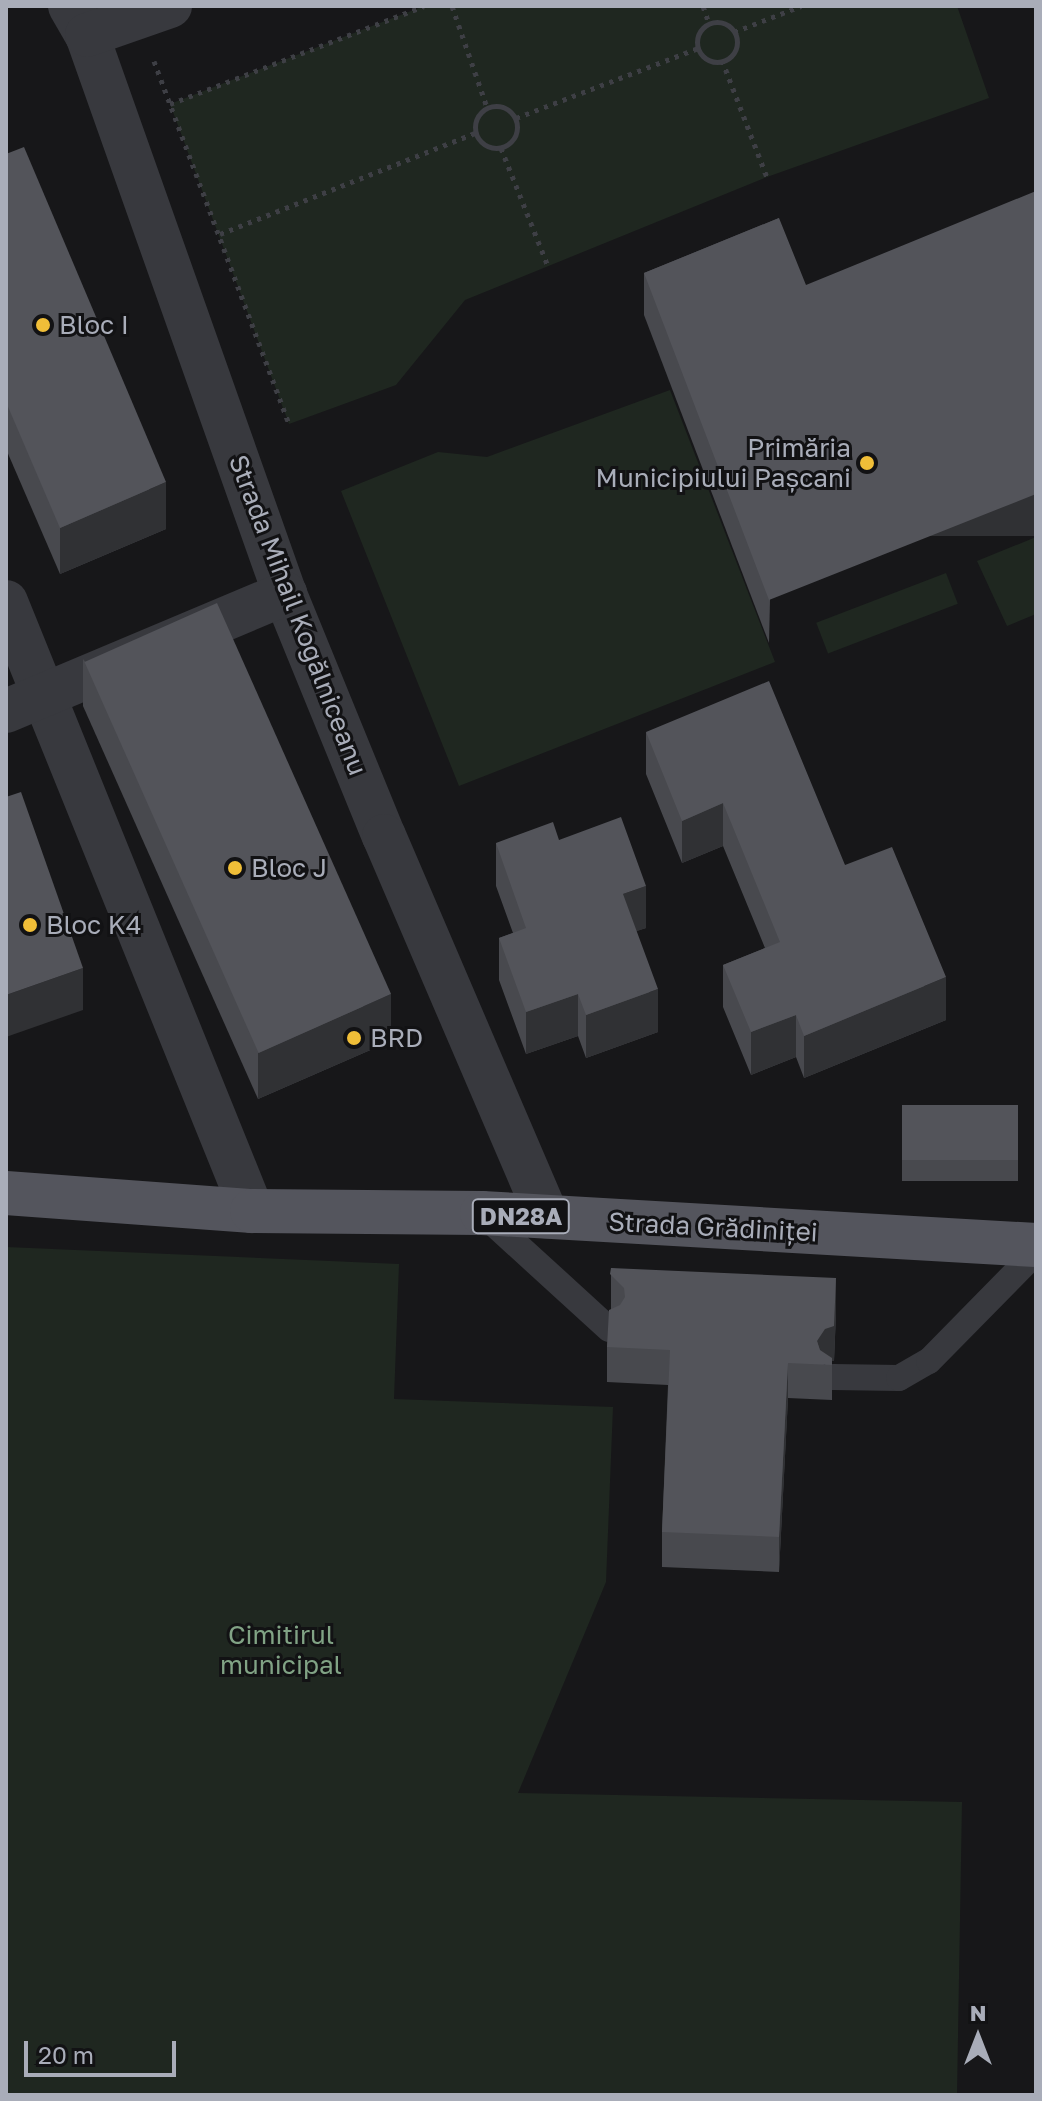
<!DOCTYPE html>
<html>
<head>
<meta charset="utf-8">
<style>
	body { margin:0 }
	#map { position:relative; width:1042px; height:2101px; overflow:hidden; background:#171719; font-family:"Golos Text",sans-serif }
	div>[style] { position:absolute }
	.green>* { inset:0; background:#1f2720; transform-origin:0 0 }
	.path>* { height:5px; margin-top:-2.5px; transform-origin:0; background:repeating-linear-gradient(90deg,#3e3f45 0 4px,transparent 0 10px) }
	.path>.ring { margin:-2.5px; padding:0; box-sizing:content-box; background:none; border:5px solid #3e3f45; border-radius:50% }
	.service>* { height:26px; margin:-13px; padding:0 13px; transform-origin:13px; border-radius:13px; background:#38393e }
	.minor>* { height:44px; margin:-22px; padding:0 22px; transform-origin:22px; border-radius:22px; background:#38393e }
	.primary>* { height:44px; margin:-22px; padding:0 22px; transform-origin:22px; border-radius:22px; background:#54555d }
	.wall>* { inset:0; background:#48494e; transform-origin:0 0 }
	.shaded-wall>* { inset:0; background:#303134; transform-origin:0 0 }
	.building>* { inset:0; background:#53545a; transform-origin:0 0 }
	.dots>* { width:22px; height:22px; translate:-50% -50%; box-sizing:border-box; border:4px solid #121214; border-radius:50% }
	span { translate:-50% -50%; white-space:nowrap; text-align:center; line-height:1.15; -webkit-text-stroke:6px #121214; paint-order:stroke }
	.shield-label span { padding:2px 6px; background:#121214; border:2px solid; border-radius:6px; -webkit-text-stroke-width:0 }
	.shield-label { font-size:24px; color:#a9adb9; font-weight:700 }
	.poi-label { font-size:26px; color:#a9adb9 }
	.left { translate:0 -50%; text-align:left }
	.right { translate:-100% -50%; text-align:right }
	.street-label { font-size:26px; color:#a9adb9 }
	.park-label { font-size:26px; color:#81a385 }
	.frame { position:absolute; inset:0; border:8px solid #a9adb9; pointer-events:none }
	.north { position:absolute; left:938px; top:1997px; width:80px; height:80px; -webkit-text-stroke:6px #121214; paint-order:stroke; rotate:0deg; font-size:22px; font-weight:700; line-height:32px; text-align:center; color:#a9adb9 }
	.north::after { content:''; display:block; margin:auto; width:28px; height:36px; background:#a9adb9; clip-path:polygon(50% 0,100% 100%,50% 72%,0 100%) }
	.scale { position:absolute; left:24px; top:2041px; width:152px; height:36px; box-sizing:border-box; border:4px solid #a9adb9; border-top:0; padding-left:10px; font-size:24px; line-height:28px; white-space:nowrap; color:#a9adb9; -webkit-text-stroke:6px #121214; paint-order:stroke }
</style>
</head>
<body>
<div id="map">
	<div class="green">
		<div style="clip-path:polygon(424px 6px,957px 6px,989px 98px,767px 177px,465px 300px,396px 385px,289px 424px,170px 104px)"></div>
		<div style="clip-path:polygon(670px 390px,775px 662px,459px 786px,341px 491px,438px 452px,487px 457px)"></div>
		<div style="clip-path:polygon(1036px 537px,1036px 614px,1007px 626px,977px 561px)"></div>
		<div style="left:946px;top:573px;width:33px;height:139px;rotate:69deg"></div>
		<div style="clip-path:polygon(6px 1247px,399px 1264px,394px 1399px,613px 1407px,606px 1582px,518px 1793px,962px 1802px,957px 2095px,6px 2095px)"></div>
	</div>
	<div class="path">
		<div style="left:452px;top:6px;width:107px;rotate:70.9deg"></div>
		<div style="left:703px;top:6px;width:18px;rotate:71deg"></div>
		<div class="ring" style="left:697px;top:22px;width:35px;height:35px"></div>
		<div style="left:734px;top:32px;width:72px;rotate:-21.2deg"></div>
		<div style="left:722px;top:60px;width:125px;rotate:69deg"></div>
		<div style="left:154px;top:61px;width:387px;rotate:69.6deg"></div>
		<div style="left:170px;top:104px;width:272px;rotate:-21.1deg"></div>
		<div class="ring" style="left:475px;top:106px;width:37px;height:37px"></div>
		<div style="left:516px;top:118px;width:195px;rotate:-21deg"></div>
		<div style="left:501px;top:148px;width:127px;rotate:68.3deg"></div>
		<div style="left:220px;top:234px;width:274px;rotate:-21.6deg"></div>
	</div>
	<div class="service">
		<div style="left:482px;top:1213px;width:172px;rotate:42.4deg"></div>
		<div style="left:833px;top:1377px;width:66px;rotate:0.9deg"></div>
		<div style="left:899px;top:1378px;width:34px;rotate:-30deg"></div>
		<div style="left:929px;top:1361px;width:153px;rotate:-45.5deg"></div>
	</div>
	<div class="minor">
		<div style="left:70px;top:6px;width:34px;rotate:60deg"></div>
		<div style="left:87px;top:35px;width:593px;rotate:70.5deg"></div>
		<div style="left:285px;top:594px;width:261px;rotate:67.8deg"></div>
		<div style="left:384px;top:836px;width:414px;rotate:66.8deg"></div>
		<div style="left:87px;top:35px;width:88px;rotate:-19.3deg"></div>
		<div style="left:6px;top:602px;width:657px;rotate:68deg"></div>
		<div style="left:6px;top:711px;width:303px;rotate:-22.8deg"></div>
	</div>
	<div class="primary">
		<div style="left:6px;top:1193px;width:247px;rotate:4.2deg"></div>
		<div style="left:252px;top:1211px;width:230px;rotate:0.5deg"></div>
		<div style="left:482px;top:1213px;width:555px;rotate:3.31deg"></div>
	</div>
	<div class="wall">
		<div style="clip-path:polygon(6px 154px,166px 529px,60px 574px,6px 449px)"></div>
		<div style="clip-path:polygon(779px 218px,769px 643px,644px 315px,644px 273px)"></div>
		<div style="clip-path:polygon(83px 659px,391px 1041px,258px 1099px,83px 706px)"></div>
		<div style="clip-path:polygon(646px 732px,845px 865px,946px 1020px,804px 1078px,796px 1057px,751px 1075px,723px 1007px,723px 965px,765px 948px,723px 846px,682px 863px,646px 774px)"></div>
		<div style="clip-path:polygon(559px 840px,646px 928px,636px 931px,658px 1032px,586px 1058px,578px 1036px,526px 1054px,499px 980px,499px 938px,513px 933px,496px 886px,496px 843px)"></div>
		<div style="left:902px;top:1105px;width:116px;height:76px"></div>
		<div style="clip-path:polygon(611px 1268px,836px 1313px,834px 1361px,832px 1361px,832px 1400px,788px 1398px,779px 1572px,662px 1567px,662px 1532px,668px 1385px,607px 1382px,607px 1347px,611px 1309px)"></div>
	</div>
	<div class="shaded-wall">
		<div style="clip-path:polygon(166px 482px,166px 529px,60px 574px,60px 528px)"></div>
		<div style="left:1036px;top:494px;width:42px;height:287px;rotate:90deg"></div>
		<div style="clip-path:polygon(723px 803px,723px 846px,682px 863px,682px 821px)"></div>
		<div style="clip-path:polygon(646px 886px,646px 928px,623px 936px,623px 894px)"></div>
		<div style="clip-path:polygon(83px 968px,83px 1010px,6px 1037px,6px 995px)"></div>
		<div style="clip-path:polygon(946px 977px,946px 1020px,804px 1078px,804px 1036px)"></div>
		<div style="clip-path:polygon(658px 989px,658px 1032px,586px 1058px,586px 1015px)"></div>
		<div style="clip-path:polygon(391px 994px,391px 1041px,258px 1099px,258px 1053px)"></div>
		<div style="clip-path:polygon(578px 994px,578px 1036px,526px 1054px,526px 1012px)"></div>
		<div style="clip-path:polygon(796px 1015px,796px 1057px,751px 1075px,751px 1032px)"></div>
		<div style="clip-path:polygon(836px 1278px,836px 1313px,834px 1361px,832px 1361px,832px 1400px,832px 1361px,824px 1365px,817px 1341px)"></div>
		<div style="clip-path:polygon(788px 1363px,788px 1398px,779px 1572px,779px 1537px)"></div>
	</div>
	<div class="building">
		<div style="clip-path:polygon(24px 147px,166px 482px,60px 528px,6px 402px,6px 154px)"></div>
		<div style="clip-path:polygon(1036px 191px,1036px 494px,769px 600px,644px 273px,779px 218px,806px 285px)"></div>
		<div style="left:217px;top:603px;width:428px;height:145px;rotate:66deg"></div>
		<div style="clip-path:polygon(769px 681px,845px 865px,892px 847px,946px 977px,804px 1036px,796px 1015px,751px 1032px,723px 965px,780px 942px,723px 803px,682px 821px,646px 732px)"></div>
		<div style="clip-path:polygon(21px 792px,83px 968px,6px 995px,6px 797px)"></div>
		<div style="clip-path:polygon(621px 817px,646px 886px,623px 894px,658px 989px,586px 1015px,578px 994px,526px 1012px,499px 938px,526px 928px,496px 843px,553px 822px,559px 840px)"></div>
		<div style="left:902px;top:1105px;width:116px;height:55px"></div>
		<div style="clip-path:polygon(611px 1268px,836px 1278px,834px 1326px,825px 1329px,817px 1341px,820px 1350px,832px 1358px,832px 1365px,788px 1363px,779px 1537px,662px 1532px,670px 1350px,607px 1347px,609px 1310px,620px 1305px,625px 1297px,624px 1288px,610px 1274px)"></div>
	</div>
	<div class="dots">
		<div style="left:43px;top:325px;background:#f0be38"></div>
		<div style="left:867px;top:463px;background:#f0be38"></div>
		<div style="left:235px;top:868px;background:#f0be38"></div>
		<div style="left:30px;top:925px;background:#f0be38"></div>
		<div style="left:354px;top:1038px;background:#f0be38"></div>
	</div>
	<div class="shield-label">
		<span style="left:521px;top:1216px">DN28A</span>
	</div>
	<div class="poi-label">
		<span class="left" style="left:59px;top:325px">Bloc I</span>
		<span class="right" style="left:851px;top:463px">Primăria<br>Municipiului Pașcani</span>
		<span class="left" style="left:251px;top:868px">Bloc J</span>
		<span class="left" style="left:46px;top:925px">Bloc K4</span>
		<span class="left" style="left:370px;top:1038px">BRD</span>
	</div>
	<div class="street-label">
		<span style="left:298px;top:615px;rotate:69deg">Strada Mihail Kogălniceanu</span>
		<span style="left:713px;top:1227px;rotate:3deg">Strada Grădiniței</span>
	</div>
	<div class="park-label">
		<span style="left:281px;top:1650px">Cimitirul<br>municipal</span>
	</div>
	<div class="frame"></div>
	<div class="north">N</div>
	<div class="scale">20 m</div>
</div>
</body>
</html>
